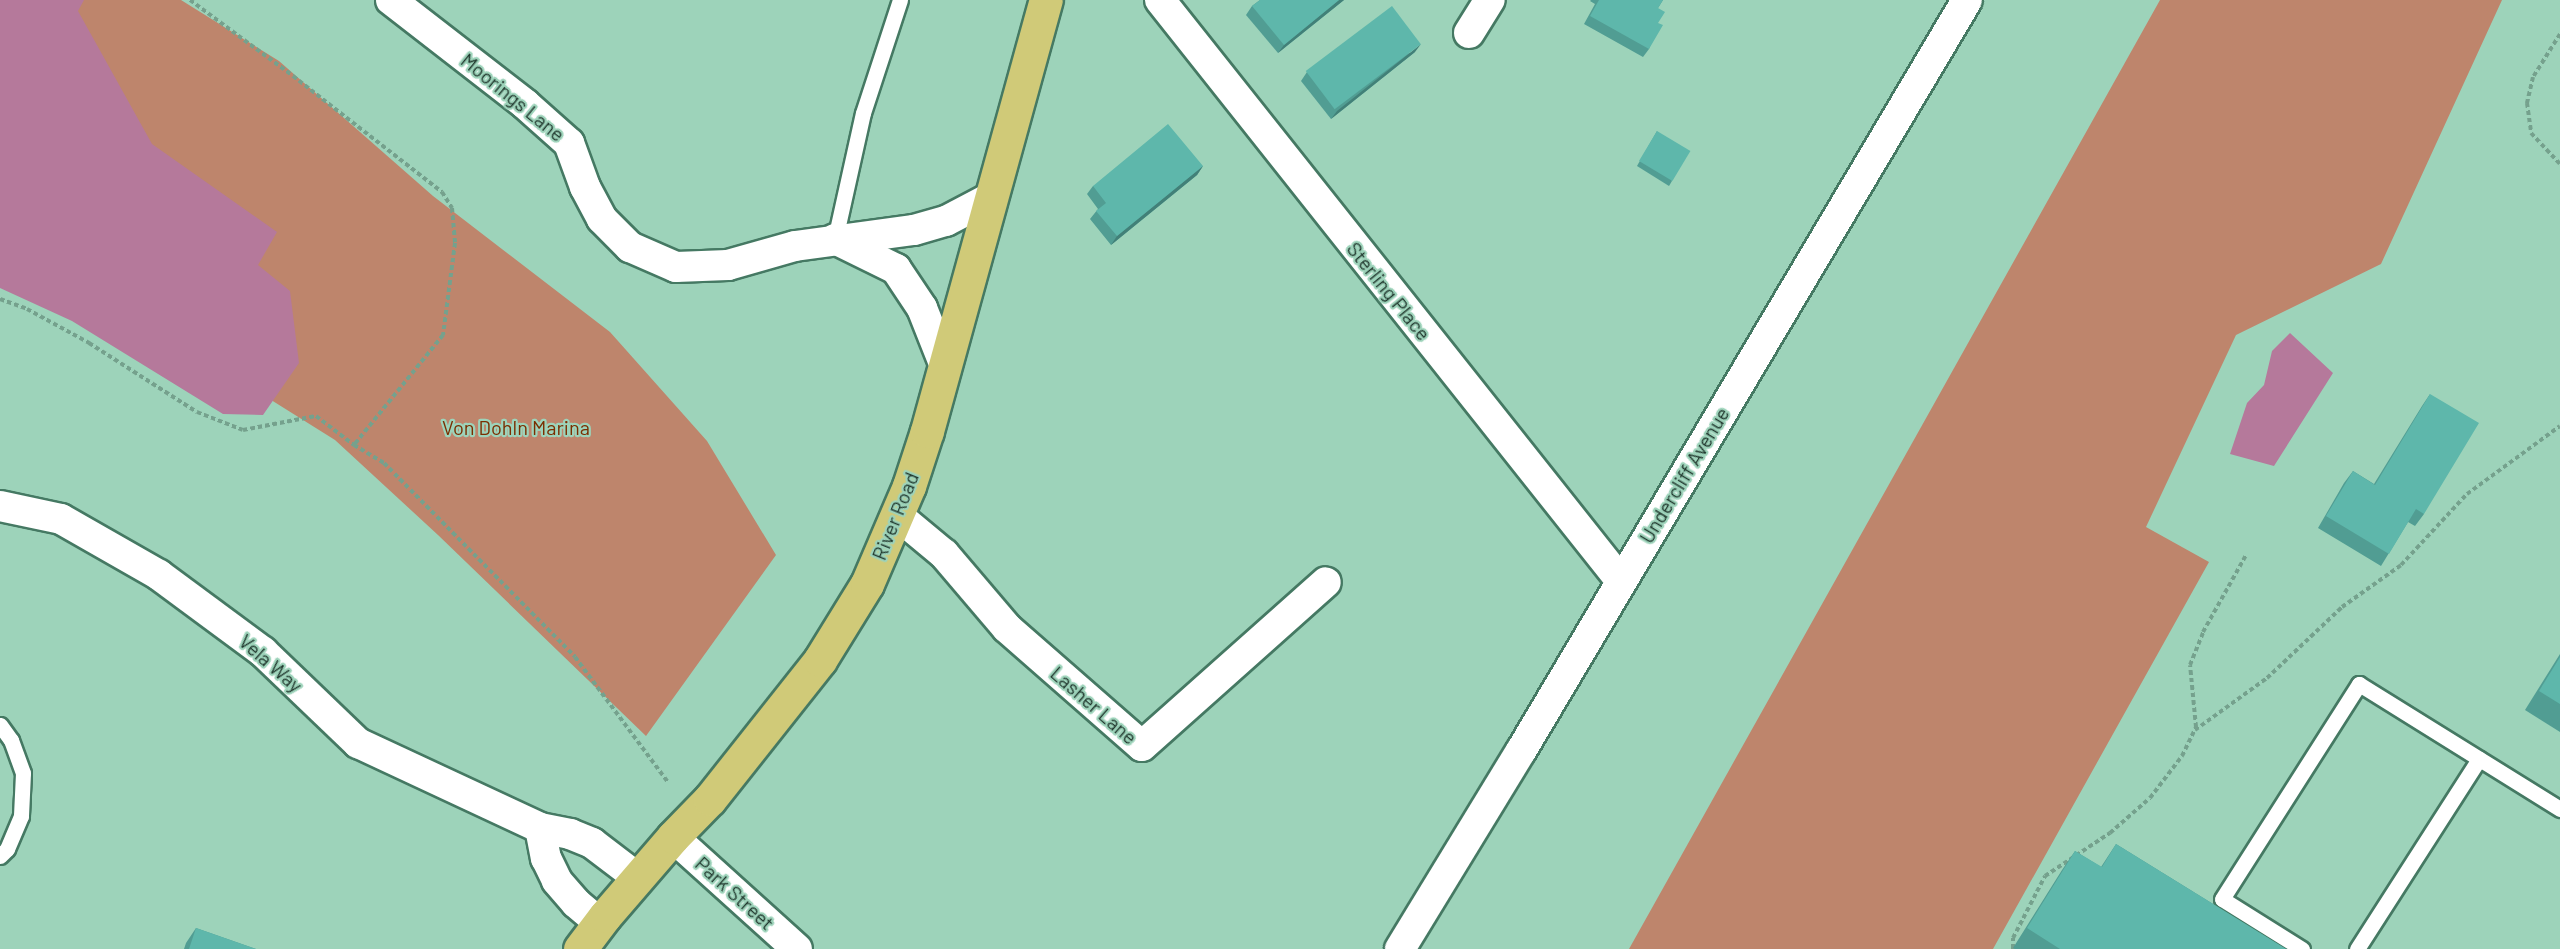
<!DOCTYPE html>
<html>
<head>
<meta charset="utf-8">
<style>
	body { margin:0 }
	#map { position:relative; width:2560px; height:949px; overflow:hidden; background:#9dd3ba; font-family:Barlow,sans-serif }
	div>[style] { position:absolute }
	.green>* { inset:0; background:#be856c }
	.water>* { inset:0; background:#b5799b }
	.path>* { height:4px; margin-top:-2px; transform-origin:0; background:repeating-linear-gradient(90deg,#75a18d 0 4.5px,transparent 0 7.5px) }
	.roads { filter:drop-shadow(2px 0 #457963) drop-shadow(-2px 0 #457963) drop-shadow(0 2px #457963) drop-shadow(0 -2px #457963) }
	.lane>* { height:15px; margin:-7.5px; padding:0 7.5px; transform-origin:7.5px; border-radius:7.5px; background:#fff }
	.street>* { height:30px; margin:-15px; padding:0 15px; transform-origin:15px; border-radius:15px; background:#fff }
	.primary>* { height:33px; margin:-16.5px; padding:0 16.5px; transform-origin:16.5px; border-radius:16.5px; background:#d0ca78 }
	.wall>* { inset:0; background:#519d93 }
	.shaded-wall>* { inset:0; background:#428078 }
	.building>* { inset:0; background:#5eb7ab; transform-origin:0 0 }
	span { translate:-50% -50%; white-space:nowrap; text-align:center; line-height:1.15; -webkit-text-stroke:4.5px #9dd3ba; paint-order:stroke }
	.street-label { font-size:20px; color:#21382e }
	.park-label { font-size:20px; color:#7a2e00 }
</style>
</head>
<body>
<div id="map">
	<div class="green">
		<div style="clip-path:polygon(0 0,181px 0,279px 61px,433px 196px,610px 332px,707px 441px,776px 555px,646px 736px,438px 535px,335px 440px,252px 388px,0 152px)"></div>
		<div style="clip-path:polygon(2160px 0,2502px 0,2381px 264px,2236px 335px,2146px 527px,2209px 562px,1993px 949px,1629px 949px)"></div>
	</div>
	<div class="water">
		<div style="clip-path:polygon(0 0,84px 0,78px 11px,152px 144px,277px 232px,258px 265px,290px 291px,299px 363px,263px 415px,223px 414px,72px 321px,0 288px)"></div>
		<div style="clip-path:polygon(2290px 333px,2333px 373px,2274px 466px,2230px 454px,2247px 403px,2264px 385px,2272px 351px)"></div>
	</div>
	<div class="path">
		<div style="left:190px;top:0;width:128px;rotate:36.4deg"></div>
		<div style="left:293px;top:76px;width:189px;rotate:37.9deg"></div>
		<div style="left:442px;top:192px;width:19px;rotate:58deg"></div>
		<div style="left:452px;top:208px;width:35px;rotate:85deg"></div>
		<div style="left:455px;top:243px;width:93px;rotate:97.4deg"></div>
		<div style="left:443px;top:335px;width:141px;rotate:129deg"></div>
		<div style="left:2560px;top:34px;width:51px;rotate:122.1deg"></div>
		<div style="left:2533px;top:77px;width:27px;rotate:103deg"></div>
		<div style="left:2527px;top:103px;width:30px;rotate:82deg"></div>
		<div style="left:2531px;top:133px;width:42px;rotate:46.9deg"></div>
		<div style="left:0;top:299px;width:29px;rotate:20deg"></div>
		<div style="left:27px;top:309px;width:71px;rotate:28.7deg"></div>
		<div style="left:89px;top:343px;width:128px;rotate:32.6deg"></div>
		<div style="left:197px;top:412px;width:49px;rotate:21.4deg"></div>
		<div style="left:243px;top:430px;width:74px;rotate:-10.9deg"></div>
		<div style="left:316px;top:416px;width:48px;rotate:37.3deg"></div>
		<div style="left:354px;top:445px;width:35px;rotate:31deg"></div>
		<div style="left:384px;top:463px;width:272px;rotate:45.4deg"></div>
		<div style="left:575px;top:657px;width:156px;rotate:53.4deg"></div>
		<div style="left:2195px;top:730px;width:89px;rotate:-35.8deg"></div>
		<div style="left:2267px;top:678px;width:103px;rotate:-43.4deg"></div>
		<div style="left:2342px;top:607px;width:72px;rotate:-35.4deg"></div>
		<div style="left:2401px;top:565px;width:97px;rotate:-47.1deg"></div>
		<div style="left:2467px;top:494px;width:115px;rotate:-36.2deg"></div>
		<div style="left:2013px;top:949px;width:11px;rotate:-90deg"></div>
		<div style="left:2013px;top:938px;width:70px;rotate:-62.7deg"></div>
		<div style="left:2045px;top:876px;width:78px;rotate:-33.5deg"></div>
		<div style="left:2110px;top:833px;width:53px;rotate:-41.2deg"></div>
		<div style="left:2150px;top:798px;width:53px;rotate:-52.7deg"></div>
		<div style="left:2182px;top:756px;width:32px;rotate:-64deg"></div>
		<div style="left:2196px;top:727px;width:62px;rotate:-95.5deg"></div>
		<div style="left:2190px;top:665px;width:35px;rotate:-68deg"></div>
		<div style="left:2203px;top:632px;width:88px;rotate:-60.8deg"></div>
	</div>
	<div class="roads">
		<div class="lane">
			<div style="left:835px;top:239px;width:129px;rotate:-77.5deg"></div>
			<div style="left:863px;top:113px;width:119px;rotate:-71.9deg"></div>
			<div style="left:0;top:725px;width:19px;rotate:54deg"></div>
			<div style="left:11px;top:740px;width:35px;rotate:70deg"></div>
			<div style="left:23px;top:773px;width:43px;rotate:92.7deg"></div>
			<div style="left:21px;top:816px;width:36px;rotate:113deg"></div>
			<div style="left:7px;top:849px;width:10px;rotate:135deg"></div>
			<div style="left:2302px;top:949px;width:94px;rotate:-148deg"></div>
			<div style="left:2222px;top:899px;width:255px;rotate:-57.5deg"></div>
			<div style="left:2359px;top:684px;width:237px;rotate:31.9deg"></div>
			<div style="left:2357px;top:949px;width:226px;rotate:-57.3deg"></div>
		</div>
		<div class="street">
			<div style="left:391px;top:0;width:170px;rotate:37.8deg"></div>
			<div style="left:525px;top:104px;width:59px;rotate:41.6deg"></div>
			<div style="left:569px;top:143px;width:47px;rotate:70deg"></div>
			<div style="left:585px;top:187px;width:36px;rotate:62deg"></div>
			<div style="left:602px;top:219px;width:40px;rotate:45deg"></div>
			<div style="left:630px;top:247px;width:50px;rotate:23.5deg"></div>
			<div style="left:676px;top:267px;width:52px;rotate:-2.2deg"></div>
			<div style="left:728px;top:265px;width:70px;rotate:-15.8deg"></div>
			<div style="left:795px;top:246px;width:120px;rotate:-7.7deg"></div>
			<div style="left:914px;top:230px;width:33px;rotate:-16deg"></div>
			<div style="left:946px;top:221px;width:52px;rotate:-27.6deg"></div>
			<div style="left:1160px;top:0;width:742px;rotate:51.57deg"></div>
			<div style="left:1469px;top:33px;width:39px;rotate:-58deg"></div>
			<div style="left:835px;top:239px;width:68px;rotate:26.2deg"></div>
			<div style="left:896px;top:269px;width:47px;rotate:56.3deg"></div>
			<div style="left:922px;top:308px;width:62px;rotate:68.4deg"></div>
			<div style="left:0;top:506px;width:62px;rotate:12deg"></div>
			<div style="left:61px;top:519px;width:113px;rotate:29.7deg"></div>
			<div style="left:159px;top:575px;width:129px;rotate:36.5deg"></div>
			<div style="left:263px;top:652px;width:132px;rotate:43.8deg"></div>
			<div style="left:358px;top:743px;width:201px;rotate:25deg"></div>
			<div style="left:540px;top:828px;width:31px;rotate:11deg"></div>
			<div style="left:570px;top:834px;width:24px;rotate:22deg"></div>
			<div style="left:592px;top:843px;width:58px;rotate:37.3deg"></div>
			<div style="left:897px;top:515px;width:61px;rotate:39.7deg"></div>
			<div style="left:944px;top:554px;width:97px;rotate:49.6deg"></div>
			<div style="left:1007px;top:628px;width:179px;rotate:41.2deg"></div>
			<div style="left:1142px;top:746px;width:246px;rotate:-41.7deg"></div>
			<div style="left:540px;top:828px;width:31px;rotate:79deg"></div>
			<div style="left:546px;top:858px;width:25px;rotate:64deg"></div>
			<div style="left:557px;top:881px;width:29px;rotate:49deg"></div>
			<div style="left:576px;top:903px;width:31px;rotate:40deg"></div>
			<div style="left:673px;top:837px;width:167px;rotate:42.1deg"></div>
			<div style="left:1400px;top:949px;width:232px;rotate:-58.6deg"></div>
			<div style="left:1521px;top:751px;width:873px;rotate:-59.29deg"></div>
		</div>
		<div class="primary">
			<div style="left:580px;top:949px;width:41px;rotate:-52.9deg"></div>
			<div style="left:605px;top:916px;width:104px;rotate:-49.3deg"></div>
			<div style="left:673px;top:837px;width:53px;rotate:-45.8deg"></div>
			<div style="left:710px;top:799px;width:177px;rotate:-51.6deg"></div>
			<div style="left:820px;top:660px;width:89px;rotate:-58.3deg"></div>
			<div style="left:867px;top:584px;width:107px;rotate:-66.8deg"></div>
			<div style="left:909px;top:486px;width:58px;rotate:-71.9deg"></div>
			<div style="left:927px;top:431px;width:447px;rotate:-74.6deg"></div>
		</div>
	</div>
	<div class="wall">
		<div style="clip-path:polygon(1260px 0,1344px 0,1278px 53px,1246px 15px,1252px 6px)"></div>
		<div style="clip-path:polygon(1591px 0,1663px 0,1658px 8px,1658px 23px,1649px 49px,1643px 57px,1584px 24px,1595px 4px,1590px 1px)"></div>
		<div style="clip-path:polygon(1415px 52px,1331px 119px,1301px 81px,1307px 72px)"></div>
		<div style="clip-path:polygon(1657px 131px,1672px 181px,1669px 186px,1637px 166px)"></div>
		<div style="clip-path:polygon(1203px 166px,1197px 175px,1111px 245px,1090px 219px,1098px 209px,1087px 194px,1093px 186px)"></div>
		<div style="clip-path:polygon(2430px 394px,2424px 514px,2415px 526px,2408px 522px,2381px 566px,2318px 528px,2344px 483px,2353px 471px,2374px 484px,2422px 406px)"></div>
		<div style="clip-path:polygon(2560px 654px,2560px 732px,2525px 710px)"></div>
		<div style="clip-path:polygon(2116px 844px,2286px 949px,2015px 949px,2013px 948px,2062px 870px,2075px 851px,2101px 867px)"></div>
		<div style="clip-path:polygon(196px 928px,256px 949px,184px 949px,186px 943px)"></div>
	</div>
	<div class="shaded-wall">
		<div style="clip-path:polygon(1339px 0,1344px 0,1278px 53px,1284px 45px)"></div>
		<div style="clip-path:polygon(1421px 44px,1415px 52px,1331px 119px,1337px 111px)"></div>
		<div style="clip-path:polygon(1203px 166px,1197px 175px,1111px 245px,1117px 236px)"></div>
	</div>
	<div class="building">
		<div style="clip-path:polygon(1260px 0,1339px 0,1284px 45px,1252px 6px)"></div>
		<div style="clip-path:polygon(1599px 0,1663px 0,1658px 8px,1665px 12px,1658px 23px,1663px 25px,1649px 49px,1590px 16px)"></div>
		<div style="left:1392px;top:6px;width:48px;height:108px;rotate:53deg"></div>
		<div style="clip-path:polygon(1168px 124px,1203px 166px,1117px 236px,1096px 211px,1106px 203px,1093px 186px)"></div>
		<div style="left:1657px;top:131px;width:39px;height:35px;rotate:31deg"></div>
		<div style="clip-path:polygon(2430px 394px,2479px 423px,2424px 514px,2416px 509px,2389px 554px,2326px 516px,2353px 471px,2375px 485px)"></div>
		<div style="clip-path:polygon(2560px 657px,2560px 704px,2539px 691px)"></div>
		<div style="clip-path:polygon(2116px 844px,2286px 949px,2060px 949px,2027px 928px,2075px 851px,2102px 867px)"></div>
		<div style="clip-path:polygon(196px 928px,256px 949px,189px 949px)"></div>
	</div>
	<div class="street-label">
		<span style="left:513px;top:97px;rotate:39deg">Moorings Lane</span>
		<span style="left:1389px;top:291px;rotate:51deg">Sterling Place</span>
		<span style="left:1684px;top:475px;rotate:-59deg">Undercliff Avenue</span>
		<span style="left:895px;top:516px;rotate:-68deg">River Road</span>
		<span style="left:271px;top:663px;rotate:41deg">Vela Way</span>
		<span style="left:1094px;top:705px;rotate:41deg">Lasher Lane</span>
		<span style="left:735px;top:893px;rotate:42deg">Park Street</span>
	</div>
	<div class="park-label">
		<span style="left:516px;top:427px">Von Dohln Marina</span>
	</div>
</div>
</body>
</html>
